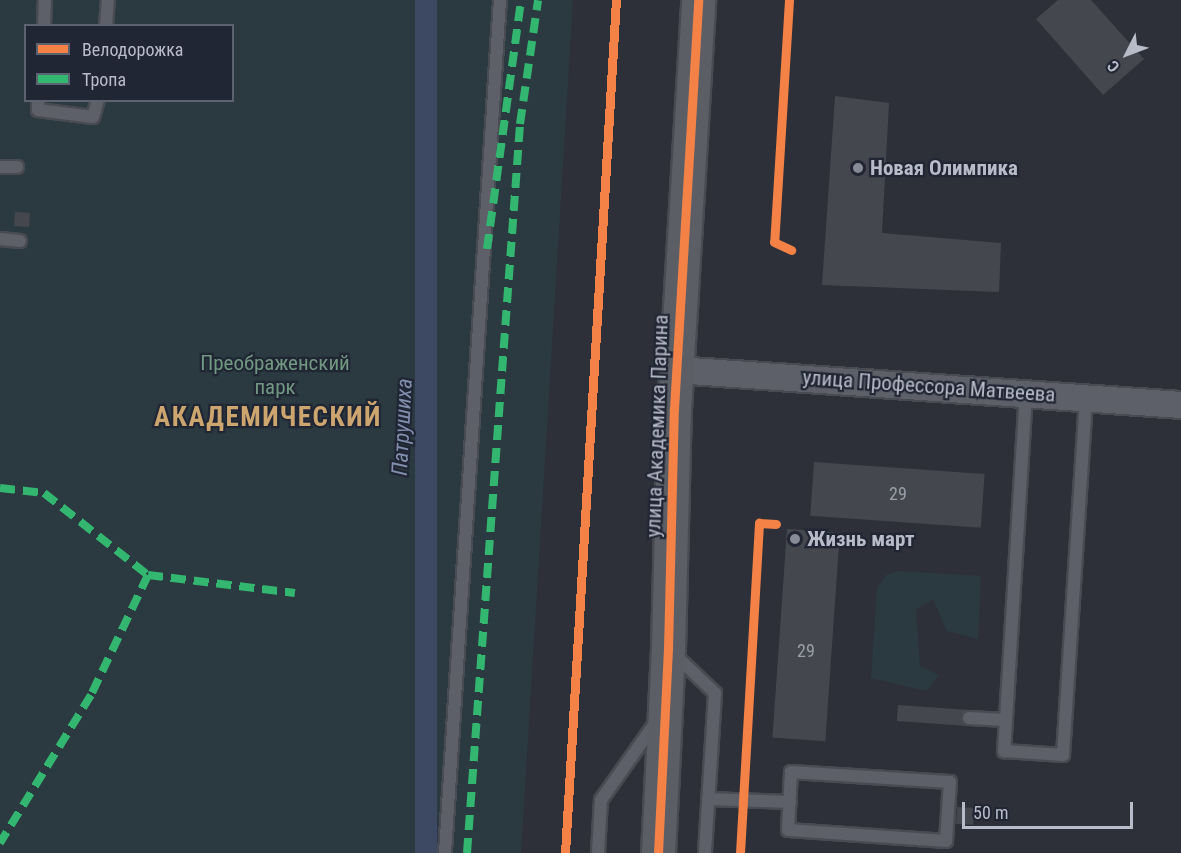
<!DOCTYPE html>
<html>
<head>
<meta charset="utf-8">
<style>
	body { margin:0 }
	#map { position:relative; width:1181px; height:853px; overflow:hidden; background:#2d3039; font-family:"Roboto Condensed",sans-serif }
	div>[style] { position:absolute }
	.green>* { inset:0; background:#2b3a40 }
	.water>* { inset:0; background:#3d4862; transform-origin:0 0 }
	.building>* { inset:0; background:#44474e; transform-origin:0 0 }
	.roads { filter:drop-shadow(2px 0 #494b52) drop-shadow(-2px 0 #494b52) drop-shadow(0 2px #494b52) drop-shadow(0 -2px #494b52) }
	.lane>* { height:12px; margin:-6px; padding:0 6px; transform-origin:6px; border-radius:6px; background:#5d6068 }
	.street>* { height:26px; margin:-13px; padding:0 13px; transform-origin:13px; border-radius:13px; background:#5d6068 }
	.secondary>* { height:33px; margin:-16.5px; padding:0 16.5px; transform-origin:16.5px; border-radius:16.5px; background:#5b5e65 }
	.quiet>* { height:8px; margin-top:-4px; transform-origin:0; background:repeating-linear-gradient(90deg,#33b770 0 15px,transparent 0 23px) }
	.cycleway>* { height:9px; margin:-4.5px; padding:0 4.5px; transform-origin:4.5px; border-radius:4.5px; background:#f48246 }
	.dots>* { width:16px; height:16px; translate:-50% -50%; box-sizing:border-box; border:3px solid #202634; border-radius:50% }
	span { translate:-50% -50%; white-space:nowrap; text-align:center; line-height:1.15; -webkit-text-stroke:4.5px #202634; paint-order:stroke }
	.number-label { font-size:18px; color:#9b9faa }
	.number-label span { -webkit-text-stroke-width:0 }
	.poi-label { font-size:21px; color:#b8bcc9; font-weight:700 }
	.left { translate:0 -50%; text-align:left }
	.park-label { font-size:21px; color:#719880 }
	.street-label { font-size:21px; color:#b8bcc9 }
	.water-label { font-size:22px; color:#828eae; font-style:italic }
	.district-label { font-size:27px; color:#cda56f; font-weight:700; letter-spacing:1.5px }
	.legend { position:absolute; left:24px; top:24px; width:210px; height:78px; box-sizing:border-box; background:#202634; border:2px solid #5d6270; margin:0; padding:8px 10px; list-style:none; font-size:18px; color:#b8bcc9 }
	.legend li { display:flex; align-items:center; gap:12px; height:30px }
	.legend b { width:30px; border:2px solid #5d6270 }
	.north { position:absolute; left:1097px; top:24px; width:60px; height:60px; -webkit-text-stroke:4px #202634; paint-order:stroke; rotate:228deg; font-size:16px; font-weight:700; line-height:24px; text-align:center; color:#b8bcc9 }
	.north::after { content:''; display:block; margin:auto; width:21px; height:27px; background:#b8bcc9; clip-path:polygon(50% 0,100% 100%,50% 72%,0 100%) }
	.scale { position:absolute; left:962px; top:802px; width:171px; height:27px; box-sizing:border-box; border:3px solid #b8bcc9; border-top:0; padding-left:8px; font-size:18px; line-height:21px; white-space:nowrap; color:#b8bcc9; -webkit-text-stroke:4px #202634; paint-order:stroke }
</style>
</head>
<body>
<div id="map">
	<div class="green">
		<div style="clip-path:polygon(evenodd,0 0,573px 0,521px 853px,0 853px,0 0,26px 26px,232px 26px,232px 100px,26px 100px,26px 26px)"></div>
		<div style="clip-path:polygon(898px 571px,981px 576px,978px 639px,947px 631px,933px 599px,916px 610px,920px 666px,939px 675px,927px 691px,871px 678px,877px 588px,886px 575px)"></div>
	</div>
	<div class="water">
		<div style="left:415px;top:0;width:22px;height:855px"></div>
	</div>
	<div class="building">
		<div style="clip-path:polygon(1058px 0,1091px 0,1144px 59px,1103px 95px,1036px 19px)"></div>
		<div style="clip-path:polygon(835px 96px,889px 103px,882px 233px,1001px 243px,999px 292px,822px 285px)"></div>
		<div style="left:15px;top:212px;width:15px;height:14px;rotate:4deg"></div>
		<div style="left:814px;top:462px;width:171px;height:54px;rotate:4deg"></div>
		<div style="left:787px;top:529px;width:53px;height:209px;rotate:4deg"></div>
		<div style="left:898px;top:705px;width:71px;height:16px;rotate:4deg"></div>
		<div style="left:957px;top:807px;width:17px;height:17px;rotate:3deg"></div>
	</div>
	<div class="roads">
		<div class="lane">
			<div style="left:44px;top:26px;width:26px;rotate:-88deg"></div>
			<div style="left:106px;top:26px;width:26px;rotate:-86deg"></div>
			<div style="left:38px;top:100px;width:10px;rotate:90deg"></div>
			<div style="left:38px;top:110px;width:55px;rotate:7.3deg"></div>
			<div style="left:93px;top:117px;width:18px;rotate:-74deg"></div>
			<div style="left:0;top:167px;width:17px"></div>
			<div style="left:0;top:239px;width:20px;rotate:6deg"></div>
			<div style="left:1026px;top:392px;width:360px;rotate:93.5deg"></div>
			<div style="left:1004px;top:751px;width:59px;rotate:3.9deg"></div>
			<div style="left:1063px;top:755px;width:359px;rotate:-86.3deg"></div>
			<div style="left:673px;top:653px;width:58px;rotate:43.6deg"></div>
			<div style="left:715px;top:693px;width:160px;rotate:93.6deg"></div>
			<div style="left:969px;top:718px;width:37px;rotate:3deg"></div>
			<div style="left:791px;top:772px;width:159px;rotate:3.6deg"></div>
			<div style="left:950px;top:782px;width:59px;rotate:93.9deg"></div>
			<div style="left:946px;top:841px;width:158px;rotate:-176deg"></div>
			<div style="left:788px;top:830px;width:58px;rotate:-87deg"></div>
			<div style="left:708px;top:799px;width:82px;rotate:2.1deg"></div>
			<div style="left:445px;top:853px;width:855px;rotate:-86.31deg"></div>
			<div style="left:598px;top:853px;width:53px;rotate:-86.8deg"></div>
			<div style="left:601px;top:800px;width:95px;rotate:-54.8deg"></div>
		</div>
		<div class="street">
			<div style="left:676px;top:370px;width:506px;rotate:3.96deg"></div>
		</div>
		<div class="secondary">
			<div style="left:658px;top:853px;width:204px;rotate:-87.2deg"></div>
			<div style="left:668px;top:649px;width:240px;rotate:-88.6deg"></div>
			<div style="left:674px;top:409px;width:410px;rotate:-86.6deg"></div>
		</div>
	</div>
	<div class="quiet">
		<div style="left:487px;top:249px;width:251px;rotate:-82.2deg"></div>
		<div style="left:0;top:488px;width:44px;rotate:6.5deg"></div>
		<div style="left:44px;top:493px;width:132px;rotate:38.3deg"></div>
		<div style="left:148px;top:575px;width:133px;rotate:115.4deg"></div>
		<div style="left:91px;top:695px;width:174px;rotate:121.6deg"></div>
		<div style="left:148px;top:575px;width:148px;rotate:7deg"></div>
		<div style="left:467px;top:853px;width:731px;rotate:-85.84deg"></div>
		<div style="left:520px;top:124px;width:125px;rotate:-81.7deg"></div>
	</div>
	<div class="cycleway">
		<div style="left:789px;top:0;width:242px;rotate:93.5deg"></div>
		<div style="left:774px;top:242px;width:19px;rotate:25deg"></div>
		<div style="left:565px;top:853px;width:855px;rotate:-86.58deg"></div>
		<div style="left:658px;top:853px;width:204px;rotate:-87.2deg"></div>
		<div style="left:668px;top:649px;width:240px;rotate:-88.6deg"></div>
		<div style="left:674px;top:409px;width:410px;rotate:-86.6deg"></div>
		<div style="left:740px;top:853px;width:331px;rotate:-86.7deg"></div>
		<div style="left:759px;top:523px;width:17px;rotate:3deg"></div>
	</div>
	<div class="dots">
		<div style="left:858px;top:168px;background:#878b97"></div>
		<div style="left:795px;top:539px;background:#878b97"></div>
	</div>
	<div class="number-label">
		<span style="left:898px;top:494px">29</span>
		<span style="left:806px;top:651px">29</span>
	</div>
	<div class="poi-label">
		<span class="left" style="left:870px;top:168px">Новая Олимпика</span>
		<span class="left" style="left:807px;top:539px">Жизнь март</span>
	</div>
	<div class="park-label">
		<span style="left:275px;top:375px">Преображенский<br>парк</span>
	</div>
	<div class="street-label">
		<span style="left:929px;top:386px;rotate:4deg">улица Профессора Матвеева</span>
		<span style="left:657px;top:426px;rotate:-88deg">улица Академика Парина</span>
	</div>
	<div class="water-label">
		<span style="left:402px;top:427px;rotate:-87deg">Патрушиха</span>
	</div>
	<div class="district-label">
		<span style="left:268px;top:418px">АКАДЕМИЧЕСКИЙ</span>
	</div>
	<ul class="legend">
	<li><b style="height:8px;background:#f48246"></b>Велодорожка</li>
	<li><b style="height:8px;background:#33b770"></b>Тропа</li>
	</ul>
	<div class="north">С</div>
	<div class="scale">50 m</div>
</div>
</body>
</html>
